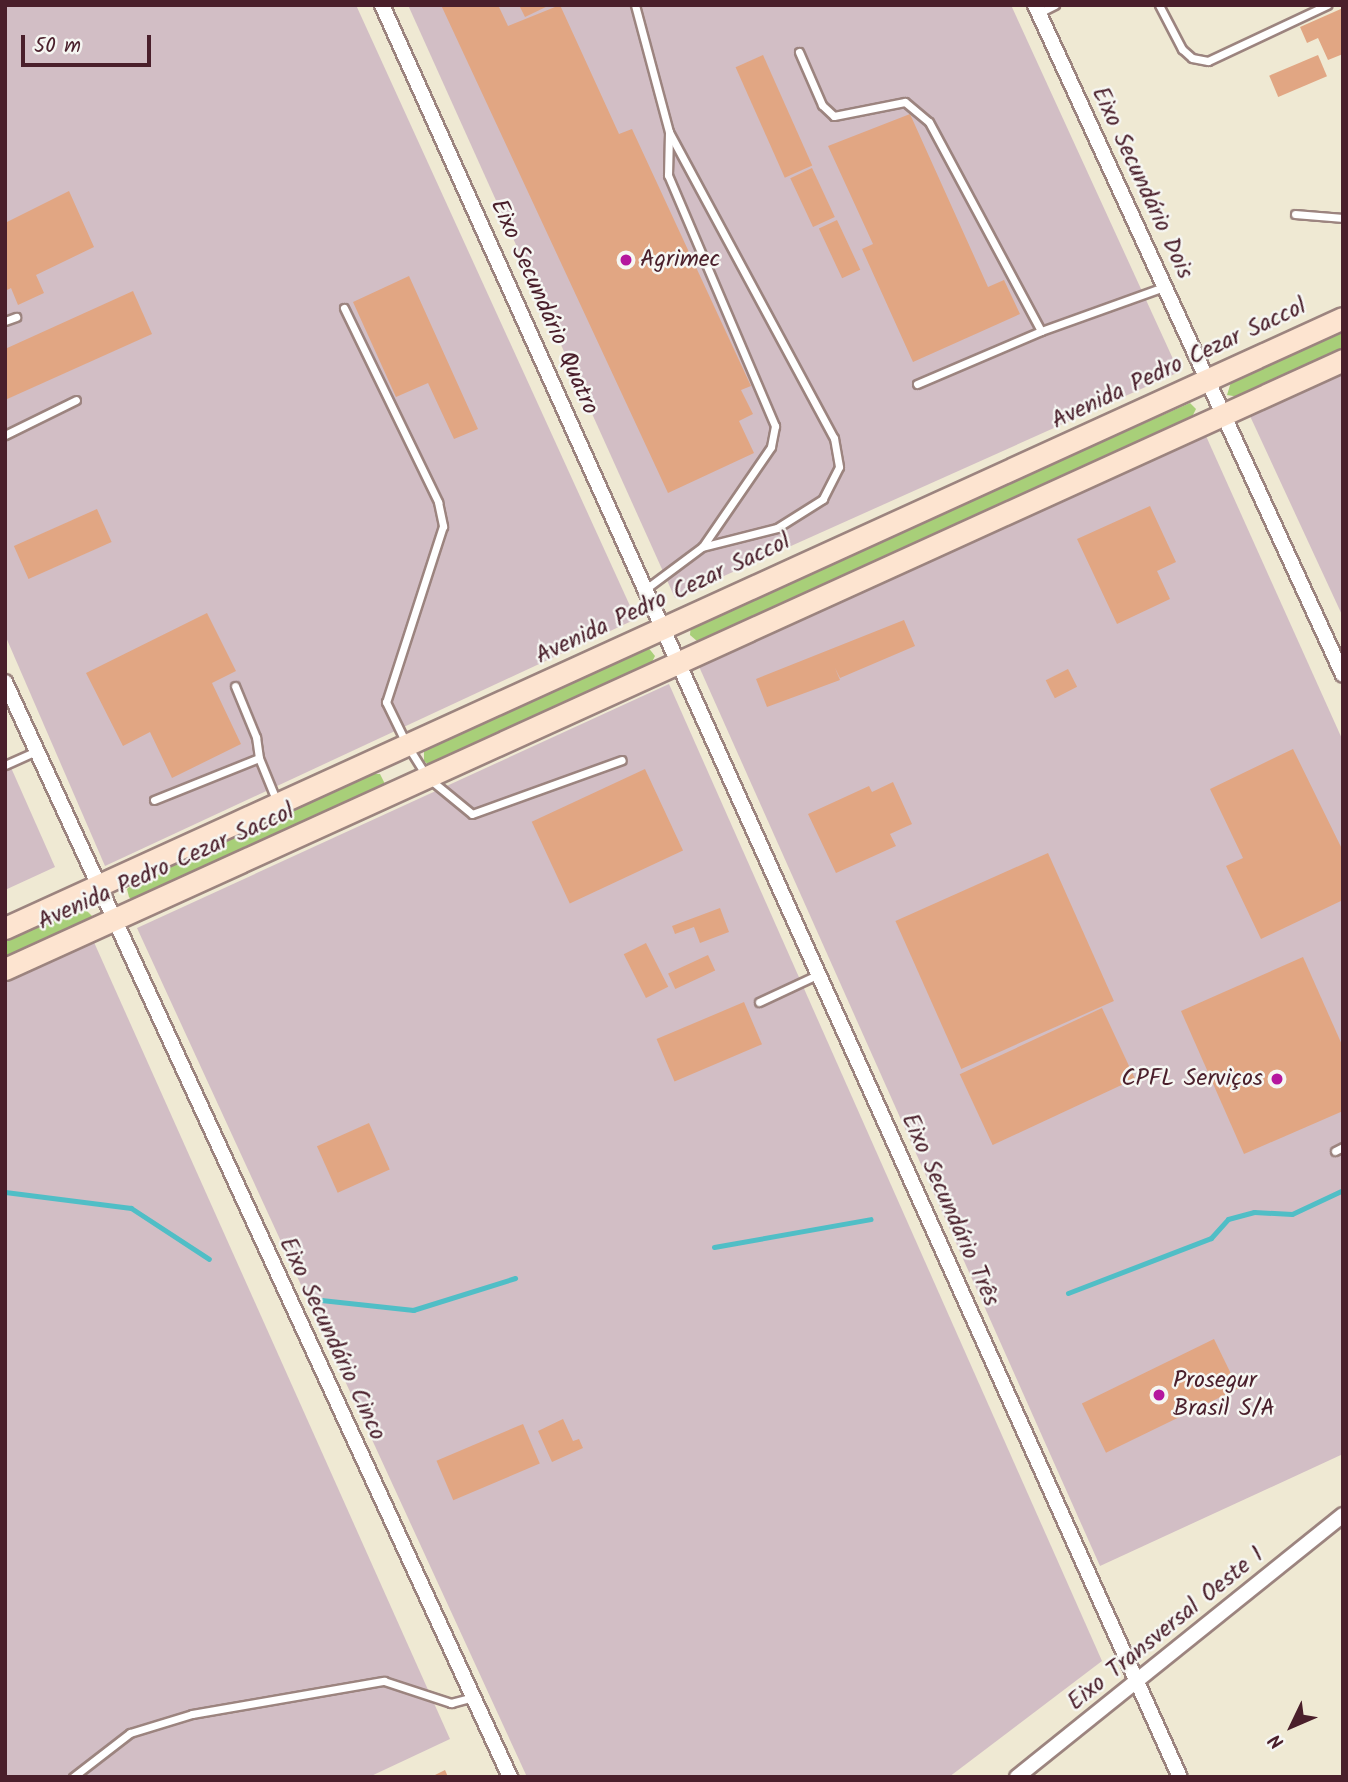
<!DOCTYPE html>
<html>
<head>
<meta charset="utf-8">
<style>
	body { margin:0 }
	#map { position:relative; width:1348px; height:1782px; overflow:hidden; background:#efe9d3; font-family:Kalam,sans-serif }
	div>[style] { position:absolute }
	.industrial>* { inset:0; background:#d2bec5 }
	.green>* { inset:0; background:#a8cf79 }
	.stream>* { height:5px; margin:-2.5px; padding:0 2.5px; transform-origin:2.5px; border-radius:2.5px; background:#50bec6 }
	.building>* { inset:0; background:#e1a683; transform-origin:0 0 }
	.roads { filter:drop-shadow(2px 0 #9c847f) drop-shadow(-2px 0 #9c847f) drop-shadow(0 2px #9c847f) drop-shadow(0 -2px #9c847f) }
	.lane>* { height:7px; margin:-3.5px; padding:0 3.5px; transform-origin:3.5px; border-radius:3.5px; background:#fff }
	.street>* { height:14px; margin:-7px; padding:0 7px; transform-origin:7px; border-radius:7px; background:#fff }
	.secondary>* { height:21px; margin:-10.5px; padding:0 10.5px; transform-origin:10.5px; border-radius:10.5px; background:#fde4d0 }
	.dots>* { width:19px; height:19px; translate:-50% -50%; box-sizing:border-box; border:4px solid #f6f6f2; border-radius:50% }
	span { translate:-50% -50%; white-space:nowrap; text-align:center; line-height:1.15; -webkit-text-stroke:5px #f6f6f2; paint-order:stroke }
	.street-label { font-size:24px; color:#4a1f2b }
	.poi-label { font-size:24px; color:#4a1f2b }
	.left { translate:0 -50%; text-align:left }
	.right { translate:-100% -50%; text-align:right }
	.frame { position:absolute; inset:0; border:7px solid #4a1f2b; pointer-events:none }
	.north { position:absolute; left:1257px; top:1691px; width:70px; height:70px; -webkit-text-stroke:5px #f6f6f2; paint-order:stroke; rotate:226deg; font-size:19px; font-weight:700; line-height:28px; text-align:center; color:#4a1f2b }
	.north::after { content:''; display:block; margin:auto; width:24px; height:32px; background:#4a1f2b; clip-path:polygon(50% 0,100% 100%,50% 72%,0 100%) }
	.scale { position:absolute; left:21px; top:35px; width:130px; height:32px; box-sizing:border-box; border:4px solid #4a1f2b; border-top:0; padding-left:9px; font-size:21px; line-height:24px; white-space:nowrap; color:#4a1f2b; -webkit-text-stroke:5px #f6f6f2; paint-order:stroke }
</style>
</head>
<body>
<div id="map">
	<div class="industrial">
		<div style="clip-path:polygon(5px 5px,356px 5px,636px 619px,105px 866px,5px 635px)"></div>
		<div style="clip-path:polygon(408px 5px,1011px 5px,1179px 372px,675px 598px)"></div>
		<div style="clip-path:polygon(1343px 374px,1343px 617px,1250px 416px)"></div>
		<div style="clip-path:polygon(1206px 436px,1343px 741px,1343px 1454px,1100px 1566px,697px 662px)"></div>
		<div style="clip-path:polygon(669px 684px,1102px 1661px,949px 1777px,527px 1777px,137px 928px)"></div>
		<div style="clip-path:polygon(5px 754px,55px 867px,5px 890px)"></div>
		<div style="clip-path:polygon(93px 940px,450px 1739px,369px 1777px,5px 1777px,5px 982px)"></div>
	</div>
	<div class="green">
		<div style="clip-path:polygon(1343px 330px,1343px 350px,1239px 397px,1227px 395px,1231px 382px)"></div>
		<div style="clip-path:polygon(1190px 403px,1196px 409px,1191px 419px,697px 641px,690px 635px,691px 624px)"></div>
		<div style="clip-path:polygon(647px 646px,655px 656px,652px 662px,439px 764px,431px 767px,424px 761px,424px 749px)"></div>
		<div style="clip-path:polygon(369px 774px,380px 774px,385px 784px,382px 792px,137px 905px,129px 897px,127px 889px,135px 882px)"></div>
		<div style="clip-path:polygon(82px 906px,93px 917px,88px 924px,5px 963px,5px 941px)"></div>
	</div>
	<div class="stream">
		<div style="left:5px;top:1192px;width:127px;rotate:7.2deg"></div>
		<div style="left:131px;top:1208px;width:93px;rotate:33.2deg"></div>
		<div style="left:714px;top:1247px;width:159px;rotate:-10.1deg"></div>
		<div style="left:1068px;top:1293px;width:153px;rotate:-21deg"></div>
		<div style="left:1211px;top:1238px;width:25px;rotate:-48deg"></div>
		<div style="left:1228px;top:1219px;width:27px;rotate:-15deg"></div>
		<div style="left:1254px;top:1212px;width:38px;rotate:3deg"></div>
		<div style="left:1292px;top:1214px;width:56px;rotate:-25.2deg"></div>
		<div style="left:321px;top:1300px;width:93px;rotate:6.2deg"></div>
		<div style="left:413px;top:1310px;width:107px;rotate:-17.4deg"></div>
	</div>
	<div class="building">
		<div style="clip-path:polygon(441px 5px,498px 5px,508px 26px,560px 5px,619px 134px,632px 129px,751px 386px,741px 390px,753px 414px,739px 421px,754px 453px,668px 493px)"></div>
		<div style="clip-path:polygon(519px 5px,550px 5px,525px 17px)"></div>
		<div style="clip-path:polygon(1343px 8px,1343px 54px,1328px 60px,1318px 38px,1307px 43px,1300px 27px)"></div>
		<div style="left:763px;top:55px;width:121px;height:30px;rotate:66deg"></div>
		<div style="left:1318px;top:55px;width:23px;height:53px;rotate:67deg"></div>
		<div style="clip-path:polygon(910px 114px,988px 287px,1004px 280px,1020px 314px,913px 362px,862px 249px,873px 244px,828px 146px)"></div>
		<div style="left:812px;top:168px;width:54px;height:24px;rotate:65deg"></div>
		<div style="clip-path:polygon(69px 191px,94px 247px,36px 275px,44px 293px,18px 305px,11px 288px,5px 291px,5px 223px)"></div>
		<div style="left:837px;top:220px;width:55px;height:20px;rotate:65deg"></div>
		<div style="clip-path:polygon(409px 276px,478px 429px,454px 439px,428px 383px,396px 397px,353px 302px)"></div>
		<div style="clip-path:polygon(133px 291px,152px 334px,5px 400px,5px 349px)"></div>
		<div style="clip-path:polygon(1150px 506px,1176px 562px,1157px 571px,1170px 599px,1117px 624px,1077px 539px)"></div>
		<div style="left:97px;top:509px;width:36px;height:91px;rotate:66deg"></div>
		<div style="clip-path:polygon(207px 613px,236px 671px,212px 683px,241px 744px,172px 778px,150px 732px,123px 746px,86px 673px)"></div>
		<div style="clip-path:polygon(904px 620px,915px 646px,840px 678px,835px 668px,840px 680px,767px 707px,756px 679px)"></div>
		<div style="left:1068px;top:669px;width:20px;height:25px;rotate:63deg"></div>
		<div style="clip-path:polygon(1293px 749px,1343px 851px,1343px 900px,1261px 939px,1226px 866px,1243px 858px,1210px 789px)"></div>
		<div style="left:645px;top:769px;width:90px;height:125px;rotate:65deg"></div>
		<div style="clip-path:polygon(893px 782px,912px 824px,890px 834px,896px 846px,836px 873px,808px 814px,869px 786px,872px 792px)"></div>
		<div style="left:1048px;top:853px;width:162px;height:167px;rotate:66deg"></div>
		<div style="clip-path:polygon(720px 908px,729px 932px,700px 943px,694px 927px,675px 934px,672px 926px)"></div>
		<div style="left:646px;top:943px;width:49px;height:25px;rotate:63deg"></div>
		<div style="left:708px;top:955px;width:17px;height:44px;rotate:65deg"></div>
		<div style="clip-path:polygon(1303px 957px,1343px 1047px,1343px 1111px,1244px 1154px,1181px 1011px)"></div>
		<div style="left:744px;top:1002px;width:46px;height:95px;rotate:67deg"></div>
		<div style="left:1102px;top:1008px;width:78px;height:157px;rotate:65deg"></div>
		<div style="left:369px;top:1123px;width:51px;height:57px;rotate:66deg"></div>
		<div style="left:1214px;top:1339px;width:55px;height:147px;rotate:64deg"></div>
		<div style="clip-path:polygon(563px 1419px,573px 1441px,579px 1439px,583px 1448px,552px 1462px,538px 1431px)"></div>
		<div style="left:523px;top:1424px;width:43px;height:94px;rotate:67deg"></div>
		<div style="clip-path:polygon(445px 1770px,448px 1777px,431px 1777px)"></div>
	</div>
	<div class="roads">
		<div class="lane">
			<div style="left:635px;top:5px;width:131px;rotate:75deg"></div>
			<div style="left:669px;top:132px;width:348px;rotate:61.7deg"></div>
			<div style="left:834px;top:438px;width:29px;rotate:80deg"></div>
			<div style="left:839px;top:467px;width:36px;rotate:117deg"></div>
			<div style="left:823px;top:499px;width:54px;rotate:147.8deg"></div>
			<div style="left:777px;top:528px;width:77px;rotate:165.8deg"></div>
			<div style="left:702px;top:547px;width:69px;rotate:143.3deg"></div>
			<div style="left:1159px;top:5px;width:50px;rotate:62.4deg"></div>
			<div style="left:1182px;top:49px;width:13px;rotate:42deg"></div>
			<div style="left:1192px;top:58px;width:16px;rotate:11deg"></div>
			<div style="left:1208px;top:61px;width:132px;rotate:-25.2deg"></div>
			<div style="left:1039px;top:13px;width:18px;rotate:-27deg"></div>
			<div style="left:799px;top:52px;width:58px;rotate:66.5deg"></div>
			<div style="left:822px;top:105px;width:16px;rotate:43deg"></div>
			<div style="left:834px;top:116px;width:72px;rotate:-11.2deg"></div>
			<div style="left:905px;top:102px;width:31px;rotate:40deg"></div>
			<div style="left:929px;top:122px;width:237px;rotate:61.8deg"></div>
			<div style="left:669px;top:132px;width:43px;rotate:91.3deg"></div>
			<div style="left:668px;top:175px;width:273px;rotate:66.9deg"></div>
			<div style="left:775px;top:426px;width:21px;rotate:101deg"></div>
			<div style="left:771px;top:447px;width:120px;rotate:124.5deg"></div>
			<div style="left:1295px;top:214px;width:48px;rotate:4.8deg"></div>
			<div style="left:344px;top:308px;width:216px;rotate:64.1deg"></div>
			<div style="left:438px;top:502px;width:25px;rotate:78deg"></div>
			<div style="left:443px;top:526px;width:185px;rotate:107.9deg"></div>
			<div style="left:386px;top:702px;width:48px;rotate:64deg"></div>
			<div style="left:407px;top:745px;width:38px;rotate:58deg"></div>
			<div style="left:427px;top:777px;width:58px;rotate:39.4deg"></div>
			<div style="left:472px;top:814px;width:159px;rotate:-19.8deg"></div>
			<div style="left:5px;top:321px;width:12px;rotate:-20deg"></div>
			<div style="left:917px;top:384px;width:135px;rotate:-23.1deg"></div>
			<div style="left:1041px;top:331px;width:131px;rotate:-19.7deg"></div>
			<div style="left:5px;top:435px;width:79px;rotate:-26.2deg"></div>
			<div style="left:259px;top:758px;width:48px;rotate:67.8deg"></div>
			<div style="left:5px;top:765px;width:34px;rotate:-24deg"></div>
			<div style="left:154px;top:800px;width:113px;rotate:-21.8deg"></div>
			<div style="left:259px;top:758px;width:21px;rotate:-98deg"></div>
			<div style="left:256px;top:737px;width:55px;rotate:-112.4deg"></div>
			<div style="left:759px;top:1002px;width:66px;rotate:-25deg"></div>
			<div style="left:1335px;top:1151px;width:9px;rotate:-27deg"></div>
			<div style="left:73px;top:1777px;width:72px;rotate:-37.7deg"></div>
			<div style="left:130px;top:1733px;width:65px;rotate:-17deg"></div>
			<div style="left:192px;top:1714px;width:195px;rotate:-9.8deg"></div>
			<div style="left:384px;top:1681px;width:71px;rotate:18.2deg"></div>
			<div style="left:451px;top:1703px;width:23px;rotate:-15deg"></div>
		</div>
		<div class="street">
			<div style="left:382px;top:5px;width:1943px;rotate:65.76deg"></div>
			<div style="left:1035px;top:5px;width:737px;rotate:65.31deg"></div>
			<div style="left:5px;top:682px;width:1206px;rotate:65.24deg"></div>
			<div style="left:1017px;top:1777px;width:418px;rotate:-38.8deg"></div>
		</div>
		<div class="secondary">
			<div style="left:5px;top:928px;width:1470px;rotate:-24.51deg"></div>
			<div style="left:5px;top:969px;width:1470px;rotate:-24.47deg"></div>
		</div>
	</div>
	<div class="dots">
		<div style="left:626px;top:260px;background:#b5179e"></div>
		<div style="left:1277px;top:1079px;background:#b5179e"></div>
		<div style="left:1159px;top:1395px;background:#b5179e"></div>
	</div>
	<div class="street-label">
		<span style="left:1142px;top:183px;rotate:65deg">Eixo Secundário Dois</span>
		<span style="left:544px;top:307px;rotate:66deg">Eixo Secundário Quatro</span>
		<span style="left:1179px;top:364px;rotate:-25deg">Avenida Pedro Cezar Saccol</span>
		<span style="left:663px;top:599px;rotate:-25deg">Avenida Pedro Cezar Saccol</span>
		<span style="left:166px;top:867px;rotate:-24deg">Avenida Pedro Cezar Saccol</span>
		<span style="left:950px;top:1210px;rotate:66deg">Eixo Secundário Três</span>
		<span style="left:332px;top:1339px;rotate:65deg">Eixo Secundário Cinco</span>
		<span style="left:1166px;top:1629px;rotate:-39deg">Eixo Transversal Oeste 1</span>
	</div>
	<div class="poi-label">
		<span class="left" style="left:640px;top:260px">Agrimec</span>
		<span class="right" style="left:1263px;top:1079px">CPFL Serviços</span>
		<span class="left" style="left:1173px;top:1395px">Prosegur<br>Brasil S/A</span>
	</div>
	<div class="frame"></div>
	<div class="north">N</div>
	<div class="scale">50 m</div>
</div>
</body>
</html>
